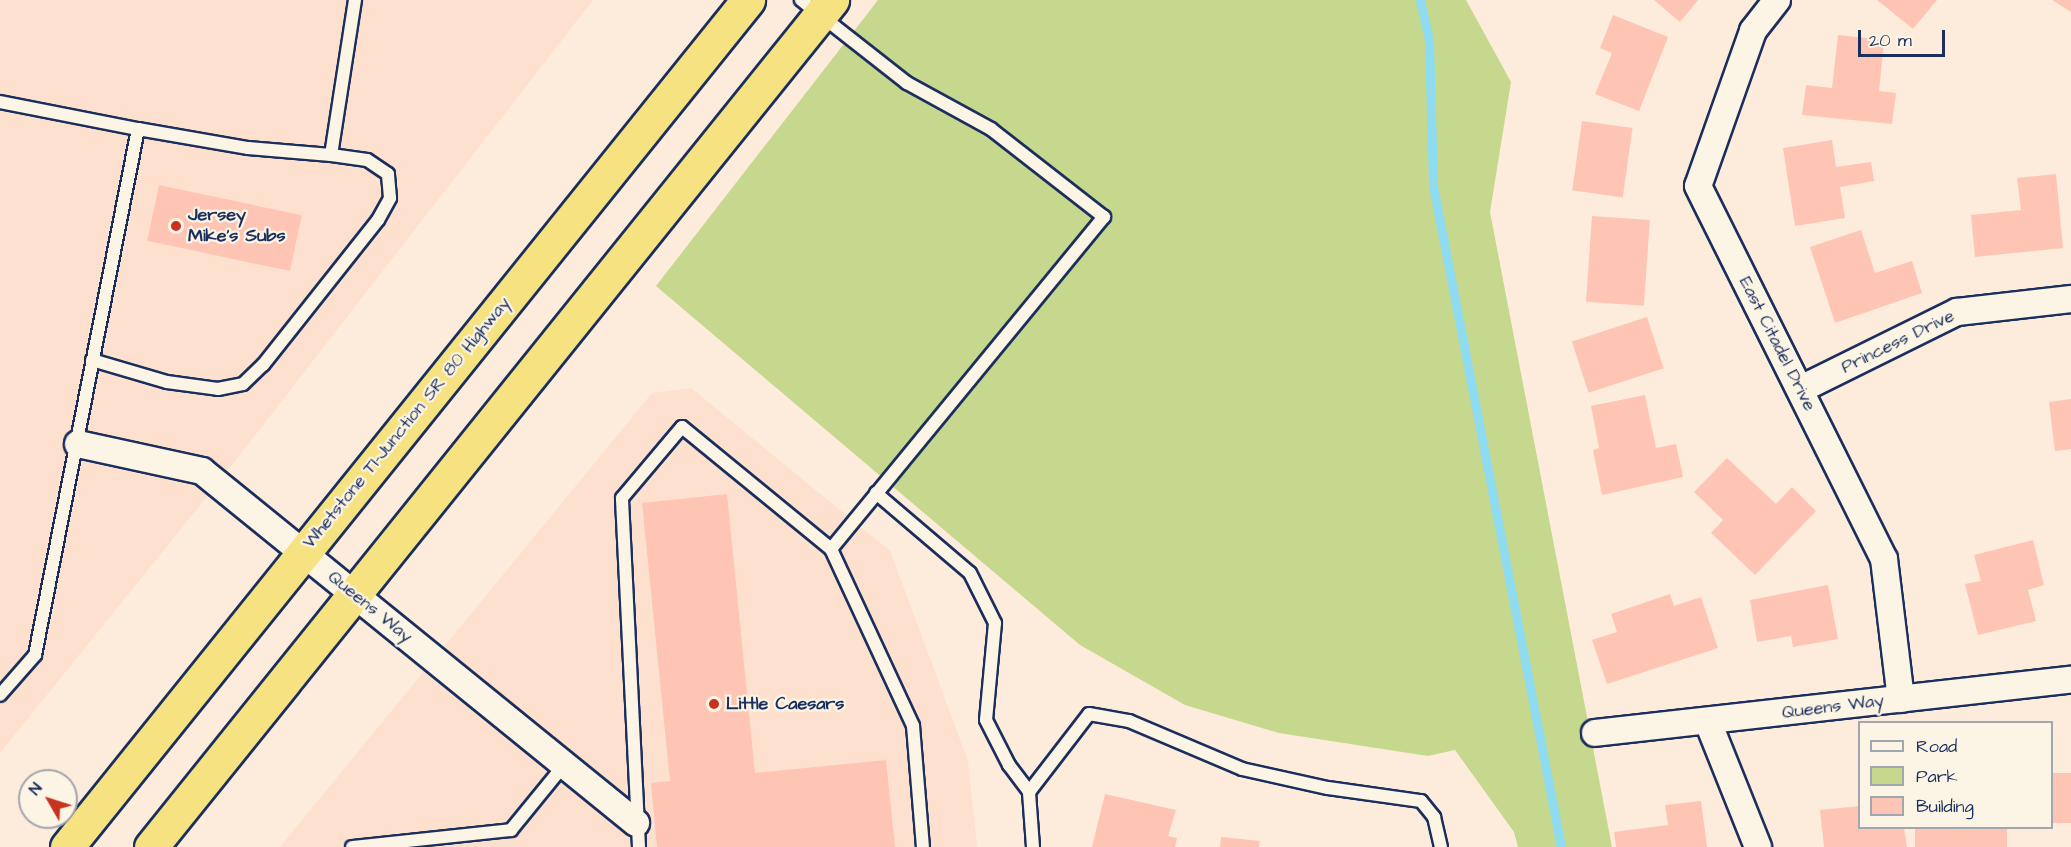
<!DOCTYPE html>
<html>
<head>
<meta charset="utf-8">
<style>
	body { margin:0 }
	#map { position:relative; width:2071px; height:847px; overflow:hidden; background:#fdebdb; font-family:"Architects Daughter",sans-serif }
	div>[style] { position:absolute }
	.built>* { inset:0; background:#fee0cf }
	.green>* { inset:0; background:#c6d88d }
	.stream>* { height:9px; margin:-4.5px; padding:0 4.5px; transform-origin:4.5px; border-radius:4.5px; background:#8fdbef }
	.building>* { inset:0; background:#ffc5b4; transform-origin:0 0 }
	.roads { filter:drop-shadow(2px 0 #1b2f5e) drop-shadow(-2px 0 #1b2f5e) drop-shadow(0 2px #1b2f5e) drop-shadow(0 -2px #1b2f5e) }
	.lane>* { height:12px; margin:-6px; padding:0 6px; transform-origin:6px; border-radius:6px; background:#fcf5e5 }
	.street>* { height:26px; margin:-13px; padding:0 13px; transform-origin:13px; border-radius:13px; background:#fcf5e5 }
	.highway>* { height:33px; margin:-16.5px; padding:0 16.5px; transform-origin:16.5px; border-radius:16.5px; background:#f6e281 }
	.dots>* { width:16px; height:16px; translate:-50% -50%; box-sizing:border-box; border:3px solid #fcf5e5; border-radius:50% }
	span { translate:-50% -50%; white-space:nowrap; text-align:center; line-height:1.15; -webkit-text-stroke:4.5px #fcf5e5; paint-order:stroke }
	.poi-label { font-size:18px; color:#1b2f5e; font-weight:700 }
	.left { translate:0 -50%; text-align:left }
	.street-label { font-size:18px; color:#1b2f5e }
	.legend { position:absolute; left:1858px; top:721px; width:195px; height:108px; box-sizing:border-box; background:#fcf5e5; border:2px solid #a2a6af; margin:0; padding:8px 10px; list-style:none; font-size:18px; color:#1b2f5e }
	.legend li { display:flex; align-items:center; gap:12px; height:30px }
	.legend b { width:30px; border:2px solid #a2a6af }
	.north { position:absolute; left:18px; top:769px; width:60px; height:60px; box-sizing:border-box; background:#fcf5e5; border:2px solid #a2a6af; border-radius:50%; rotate:309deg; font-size:16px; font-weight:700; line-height:24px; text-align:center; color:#1b2f5e }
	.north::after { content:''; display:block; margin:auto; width:21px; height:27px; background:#c8321e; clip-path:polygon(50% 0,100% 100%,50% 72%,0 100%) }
	.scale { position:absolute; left:1858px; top:30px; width:87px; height:27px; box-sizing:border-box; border:3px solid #1b2f5e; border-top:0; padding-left:8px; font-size:18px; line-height:21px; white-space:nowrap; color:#1b2f5e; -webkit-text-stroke:4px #fcf5e5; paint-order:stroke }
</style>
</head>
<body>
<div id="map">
	<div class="built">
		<div style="clip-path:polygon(0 0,593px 0,218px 483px,0 753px)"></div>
		<div style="clip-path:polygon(691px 388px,890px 551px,968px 761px,977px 847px,280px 847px,652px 393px)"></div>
	</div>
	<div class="green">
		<div style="clip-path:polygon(878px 0,1466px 0,1511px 82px,1490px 212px,1612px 847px,1518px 847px,1514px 832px,1455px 750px,1428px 756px,1279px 733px,1185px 705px,1080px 645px,656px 286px)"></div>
	</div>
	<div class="stream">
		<div style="left:1420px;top:0;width:41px;rotate:77.3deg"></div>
		<div style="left:1429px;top:40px;width:146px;rotate:88.4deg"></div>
		<div style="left:1433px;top:186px;width:673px;rotate:79.04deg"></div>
	</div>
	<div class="building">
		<div style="clip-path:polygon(1654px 0,1698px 0,1680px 22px)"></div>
		<div style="clip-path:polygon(1877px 0,1937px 0,1913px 29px)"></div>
		<div style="clip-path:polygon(2052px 0,2071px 0,2071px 12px)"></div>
		<div style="clip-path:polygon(1613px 15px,1668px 37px,1639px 111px,1595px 94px,1612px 53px,1600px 48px)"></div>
		<div style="clip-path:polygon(1838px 35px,1884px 40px,1879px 91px,1896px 93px,1892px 124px,1802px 115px,1806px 85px,1832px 88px)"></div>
		<div style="left:1582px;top:121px;width:51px;height:70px;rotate:8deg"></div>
		<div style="clip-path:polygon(1832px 140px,1836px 167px,1871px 162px,1874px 181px,1840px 187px,1845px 218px,1795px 226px,1783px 148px)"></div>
		<div style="clip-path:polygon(2056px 174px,2063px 248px,1975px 257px,1971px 215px,2021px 210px,2017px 178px)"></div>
		<div style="left:159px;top:185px;width:146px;height:57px;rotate:12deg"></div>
		<div style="left:1592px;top:216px;width:58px;height:86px;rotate:4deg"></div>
		<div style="clip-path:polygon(1861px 230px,1875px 273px,1912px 261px,1922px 293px,1835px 323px,1810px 247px)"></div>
		<div style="left:1647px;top:317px;width:54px;height:79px;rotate:72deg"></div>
		<div style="clip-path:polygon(1645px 395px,1656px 448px,1676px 444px,1683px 477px,1602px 495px,1593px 450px,1599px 448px,1591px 406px)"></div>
		<div style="clip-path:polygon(2071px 399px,2071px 449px,2055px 451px,2049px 402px)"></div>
		<div style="clip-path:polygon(1727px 458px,1776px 504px,1792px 487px,1816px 511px,1755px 575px,1711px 533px,1723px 520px,1694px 492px)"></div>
		<div style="clip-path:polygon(727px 494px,755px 773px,886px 760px,895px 847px,657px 847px,651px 783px,670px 781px,642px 503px)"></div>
		<div style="clip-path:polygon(2033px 540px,2044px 585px,2028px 590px,2036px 621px,1978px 635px,1965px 584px,1981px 581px,1974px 555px)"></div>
		<div style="clip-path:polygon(1828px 585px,1838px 639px,1793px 647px,1791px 636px,1757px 642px,1750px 600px)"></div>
		<div style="clip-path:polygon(1670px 594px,1674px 606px,1701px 597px,1718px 648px,1607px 684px,1592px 640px,1617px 632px,1611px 614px)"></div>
		<div style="left:2071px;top:773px;width:50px;height:19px;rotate:90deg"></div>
		<div style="clip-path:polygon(1105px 794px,1176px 810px,1168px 836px,1177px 838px,1175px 847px,1092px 847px)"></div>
		<div style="clip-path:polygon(1701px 801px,1707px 847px,1616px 847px,1614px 832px,1668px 825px,1665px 805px)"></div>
		<div style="clip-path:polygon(1860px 806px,1860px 828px,1904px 828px,1907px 847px,1824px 847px,1820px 810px)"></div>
		<div style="left:1915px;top:828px;width:92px;height:19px"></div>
		<div style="clip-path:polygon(1221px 837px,1260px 841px,1259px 847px,1220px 847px)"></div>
	</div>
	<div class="roads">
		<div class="lane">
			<div style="left:0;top:102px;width:141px;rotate:11.1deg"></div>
			<div style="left:138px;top:129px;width:536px;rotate:101.08deg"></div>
			<div style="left:35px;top:655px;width:53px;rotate:131.2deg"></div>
			<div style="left:138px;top:129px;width:112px;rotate:9.8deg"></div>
			<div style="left:248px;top:148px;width:83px;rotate:4.8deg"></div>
			<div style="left:331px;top:155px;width:157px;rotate:-81.2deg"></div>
			<div style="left:92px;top:360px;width:78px;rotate:16.3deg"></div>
			<div style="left:167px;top:382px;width:51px;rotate:7.8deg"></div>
			<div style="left:218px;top:389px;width:25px;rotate:-11deg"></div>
			<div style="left:243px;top:384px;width:28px;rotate:-44deg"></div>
			<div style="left:263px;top:365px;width:185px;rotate:-51.6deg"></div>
			<div style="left:378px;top:220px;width:25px;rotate:-61deg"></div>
			<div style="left:390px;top:198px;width:24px;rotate:-95deg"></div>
			<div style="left:388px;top:174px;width:25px;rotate:-146deg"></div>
			<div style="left:367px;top:160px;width:36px;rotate:-172deg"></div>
			<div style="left:876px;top:493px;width:123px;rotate:40.4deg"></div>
			<div style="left:970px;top:573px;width:56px;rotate:63.4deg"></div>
			<div style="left:995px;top:623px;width:97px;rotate:95.3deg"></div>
			<div style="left:986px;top:720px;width:51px;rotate:62.9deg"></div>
			<div style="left:1009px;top:765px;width:34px;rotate:53deg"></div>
			<div style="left:831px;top:549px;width:195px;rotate:65.1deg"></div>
			<div style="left:913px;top:726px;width:121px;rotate:85.3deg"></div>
			<div style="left:352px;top:847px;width:160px;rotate:-6.1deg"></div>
			<div style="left:511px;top:830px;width:84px;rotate:-50.8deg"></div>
			<div style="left:639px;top:847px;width:349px;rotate:-92.8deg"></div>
			<div style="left:622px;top:498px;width:93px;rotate:-49.8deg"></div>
			<div style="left:682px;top:427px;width:193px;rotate:39.3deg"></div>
			<div style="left:831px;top:549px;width:430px;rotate:-50.6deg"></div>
			<div style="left:1104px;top:217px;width:143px;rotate:-142.1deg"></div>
			<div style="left:991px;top:129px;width:96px;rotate:-151.3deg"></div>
			<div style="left:907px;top:83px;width:135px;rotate:-141.9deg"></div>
			<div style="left:1033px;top:847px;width:55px;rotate:-94.2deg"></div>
			<div style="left:1029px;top:792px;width:98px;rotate:-52.4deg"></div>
			<div style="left:1089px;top:714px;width:41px;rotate:9.9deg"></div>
			<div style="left:1129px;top:721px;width:123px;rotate:23deg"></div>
			<div style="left:1242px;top:769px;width:88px;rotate:12.5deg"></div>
			<div style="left:1328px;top:788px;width:94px;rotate:8deg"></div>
			<div style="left:1421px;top:801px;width:21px;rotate:51deg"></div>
			<div style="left:1434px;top:817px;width:31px;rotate:77deg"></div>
		</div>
		<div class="street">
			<div style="left:1777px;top:0;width:39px;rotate:128deg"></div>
			<div style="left:1753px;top:31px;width:164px;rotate:109.5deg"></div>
			<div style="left:1698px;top:186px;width:417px;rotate:63.5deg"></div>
			<div style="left:1884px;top:559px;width:141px;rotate:83.1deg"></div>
			<div style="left:1801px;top:389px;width:174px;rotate:-26.3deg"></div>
			<div style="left:1957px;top:312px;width:115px;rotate:-6.5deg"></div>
			<div style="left:78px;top:444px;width:127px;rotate:12.3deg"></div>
			<div style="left:202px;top:471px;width:559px;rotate:39.04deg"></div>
			<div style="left:1708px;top:722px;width:135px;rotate:68.2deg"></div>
			<div style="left:1595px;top:733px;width:479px;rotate:-6.4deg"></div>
		</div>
		<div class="highway">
			<div style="left:67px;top:847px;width:1087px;rotate:-51.2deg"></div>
			<div style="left:151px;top:847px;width:1087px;rotate:-51.2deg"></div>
		</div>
	</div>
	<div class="dots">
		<div style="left:176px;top:226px;background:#c8321e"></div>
		<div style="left:714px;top:704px;background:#c8321e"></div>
	</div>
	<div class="poi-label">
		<span class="left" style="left:188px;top:226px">Jersey<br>Mike's Subs</span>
		<span class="left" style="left:726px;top:704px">Little Caesars</span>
	</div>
	<div class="street-label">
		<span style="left:1898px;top:342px;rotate:-26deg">Princess Drive</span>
		<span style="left:1777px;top:344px;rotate:63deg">East Citadel Drive</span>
		<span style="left:407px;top:423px;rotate:-51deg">Whetstone TI-Junction SR 80 Highway</span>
		<span style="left:370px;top:607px;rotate:39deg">Queens Way</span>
		<span style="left:1833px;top:707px;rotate:-7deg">Queens Way</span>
	</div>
	<ul class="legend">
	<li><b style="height:8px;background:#fcf5e5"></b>Road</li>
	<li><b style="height:16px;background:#c6d88d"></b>Park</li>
	<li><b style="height:16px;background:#ffc5b4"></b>Building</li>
	</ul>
	<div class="north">N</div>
	<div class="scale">20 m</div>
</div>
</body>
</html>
